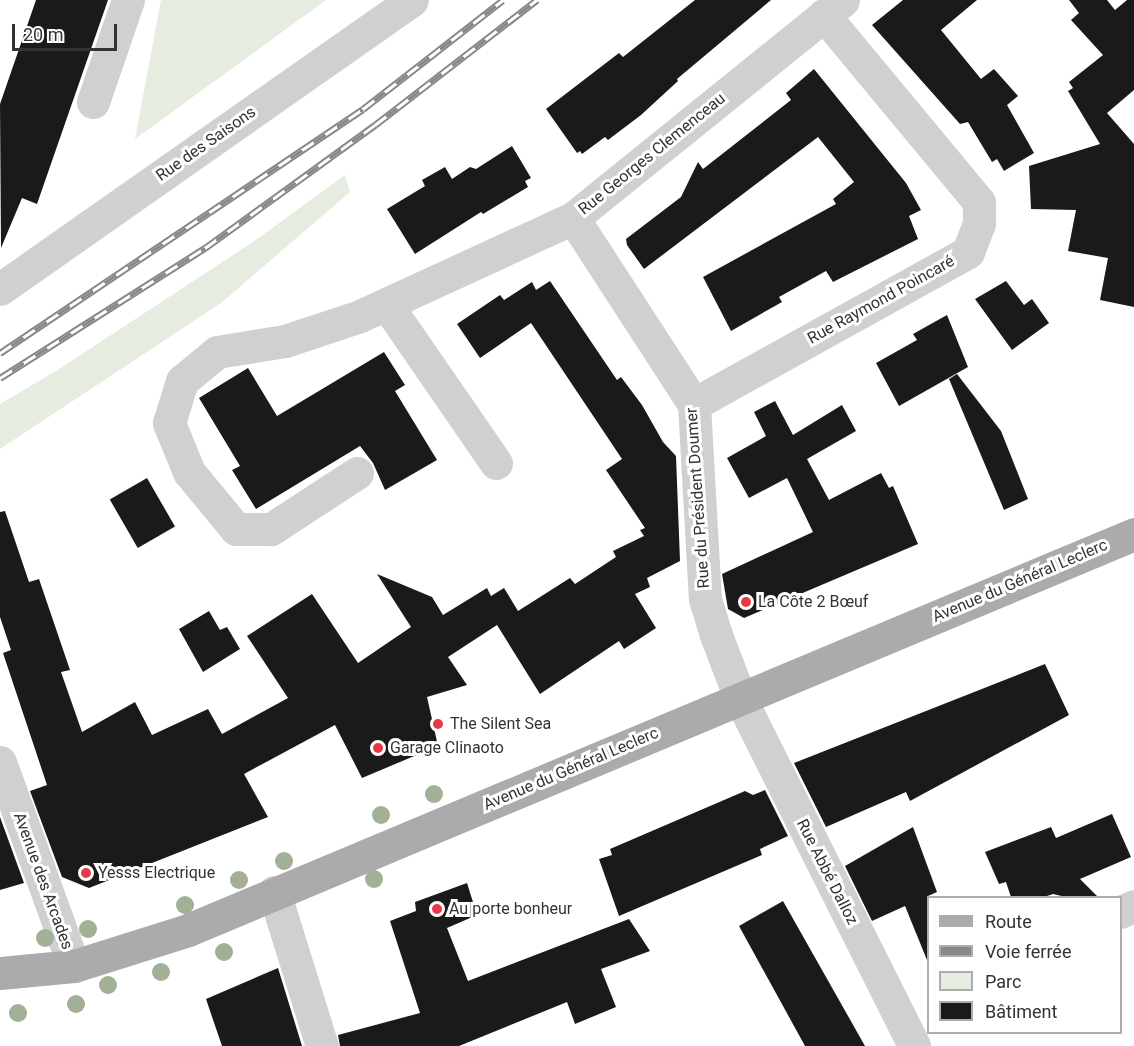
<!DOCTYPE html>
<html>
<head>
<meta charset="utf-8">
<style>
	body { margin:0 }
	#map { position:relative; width:1134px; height:1046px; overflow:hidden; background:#fff; font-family:Roboto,sans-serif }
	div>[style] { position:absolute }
	.green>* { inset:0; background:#e6ecdf }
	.building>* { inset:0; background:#1a1a1a; transform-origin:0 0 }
	.minor>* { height:33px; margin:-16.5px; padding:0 16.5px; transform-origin:16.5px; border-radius:16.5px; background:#d0d0d0 }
	.major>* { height:33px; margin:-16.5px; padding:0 16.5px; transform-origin:16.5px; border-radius:16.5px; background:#ababab }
	.rail>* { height:7px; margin-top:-3.5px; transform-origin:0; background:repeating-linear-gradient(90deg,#fff 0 14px,#888 0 28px); box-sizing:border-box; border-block:2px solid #888 }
	.trees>* { width:18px; height:18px; margin:-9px; border-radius:50%; background:#a2b095 }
	.dots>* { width:16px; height:16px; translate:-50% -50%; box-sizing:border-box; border:3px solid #fff; border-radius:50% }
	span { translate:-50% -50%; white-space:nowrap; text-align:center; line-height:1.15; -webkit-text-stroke:6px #fff; paint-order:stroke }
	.street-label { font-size:16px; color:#333 }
	.poi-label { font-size:16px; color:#333 }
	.left { translate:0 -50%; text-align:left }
	.legend { position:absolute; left:927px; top:896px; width:195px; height:138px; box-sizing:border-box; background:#fff; border:2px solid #adadad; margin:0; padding:8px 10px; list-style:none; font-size:18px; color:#333 }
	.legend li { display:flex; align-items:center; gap:12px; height:30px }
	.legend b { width:30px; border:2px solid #adadad }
	.scale { position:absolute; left:12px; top:24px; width:105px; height:27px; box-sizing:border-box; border:3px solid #333; border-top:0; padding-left:8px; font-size:18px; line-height:21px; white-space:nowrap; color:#333; -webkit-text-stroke:4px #fff; paint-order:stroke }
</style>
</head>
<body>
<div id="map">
	<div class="green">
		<div style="clip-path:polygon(161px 0,326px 0,135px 139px)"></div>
		<div style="clip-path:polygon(345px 175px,350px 192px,221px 303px,0 449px,0 404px,56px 371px,253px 242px)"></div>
	</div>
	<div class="building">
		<div style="clip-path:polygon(36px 0,108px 0,37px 204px,22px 198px,1px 248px,0 104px)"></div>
		<div style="clip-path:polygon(695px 0,771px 0,677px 79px,678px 81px,641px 115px,608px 140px,605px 137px,582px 154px,580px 151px,577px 153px,546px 109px,619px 53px,623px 57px)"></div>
		<div style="clip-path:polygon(903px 0,977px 0,941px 30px,981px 79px,994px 69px,1018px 96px,1007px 105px,1034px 153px,1004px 171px,997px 159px,992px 162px,968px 122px,960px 124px,872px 25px)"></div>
		<div style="clip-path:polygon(1069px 0,1107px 0,1115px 10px,1127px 0,1134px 0,1134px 90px,1107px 113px,1134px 144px,1134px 307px,1100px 300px,1108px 258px,1068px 251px,1076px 210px,1031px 209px,1029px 166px,1100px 144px,1068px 91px,1073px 88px,1069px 82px,1103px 55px,1071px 20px,1079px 13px)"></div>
		<div style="clip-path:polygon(814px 69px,906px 183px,921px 210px,909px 216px,918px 239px,833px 282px,826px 271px,779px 297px,782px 302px,731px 331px,703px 277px,836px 204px,833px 199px,854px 182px,818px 137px,644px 269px,627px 245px,626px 239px,681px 197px,698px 162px,703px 169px,791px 100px,786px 93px)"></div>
		<div style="clip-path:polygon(512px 146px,531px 178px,525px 181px,528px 187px,483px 214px,481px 212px,415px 254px,387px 209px,425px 186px,422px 180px,445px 167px,452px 179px,470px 167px,476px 169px)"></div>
		<div style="clip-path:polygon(550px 281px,617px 380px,621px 377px,642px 405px,663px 442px,676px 456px,680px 561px,647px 578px,650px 587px,635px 594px,656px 628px,624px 649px,619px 641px,540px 694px,497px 625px,448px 657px,467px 685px,427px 697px,438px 746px,362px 778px,335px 725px,244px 774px,268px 817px,89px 888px,62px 877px,30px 791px,47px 785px,3px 653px,11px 650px,0 617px,0 512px,5px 511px,29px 582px,39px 579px,70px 670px,61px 672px,82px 732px,135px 702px,152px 735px,208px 709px,222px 734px,288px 698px,247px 636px,312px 594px,358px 663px,411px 627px,377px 574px,432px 597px,443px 615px,487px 588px,491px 596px,504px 588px,518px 611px,570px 578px,575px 584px,616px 557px,613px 551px,644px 536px,640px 530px,645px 528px,606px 470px,622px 459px,531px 323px,480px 358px,457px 324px,500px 295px,504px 300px,532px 282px,536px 290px)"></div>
		<div style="clip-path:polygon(1006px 281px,1024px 305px,1032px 299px,1049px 323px,1012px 350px,975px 299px)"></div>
		<div style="clip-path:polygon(947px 315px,968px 367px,899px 406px,876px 363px,917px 340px,913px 334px)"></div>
		<div style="clip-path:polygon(384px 352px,405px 385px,395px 391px,437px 460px,385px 490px,373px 463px,360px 446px,256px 509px,232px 470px,240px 466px,199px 398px,248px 368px,277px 416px)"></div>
		<div style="clip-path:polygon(957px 374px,1001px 431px,1028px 499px,1004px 510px,949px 379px)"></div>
		<div style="clip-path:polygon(775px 401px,793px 435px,842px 405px,856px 431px,807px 459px,829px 500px,881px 473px,889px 488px,893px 486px,918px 544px,744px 618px,728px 609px,722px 574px,813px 532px,787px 478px,749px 498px,727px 458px,766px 436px,754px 412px)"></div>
		<div style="left:147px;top:478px;width:56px;height:43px;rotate:60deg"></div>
		<div style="clip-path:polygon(209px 611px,220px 630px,227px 627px,240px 649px,203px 672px,179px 629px)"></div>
		<div style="clip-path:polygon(1045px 664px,1069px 715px,910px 801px,906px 792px,826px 827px,794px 763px)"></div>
		<div style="clip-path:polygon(765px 790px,788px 836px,760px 849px,762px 855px,619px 916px,599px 859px,612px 855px,610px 849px,745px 791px,753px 795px)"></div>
		<div style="clip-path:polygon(1112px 814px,1131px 857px,1080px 879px,1098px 897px,1066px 897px,1053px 894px,1044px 897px,1011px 897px,1006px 882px,999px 884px,985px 852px,1051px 827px,1056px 838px)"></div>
		<div style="clip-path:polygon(0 817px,24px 883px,0 890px)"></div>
		<div style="clip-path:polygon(913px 827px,937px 892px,928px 896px,927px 960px,905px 906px,872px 921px,845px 866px)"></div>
		<div style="clip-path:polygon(467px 883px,477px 915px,447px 928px,468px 981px,629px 919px,650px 951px,601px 969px,616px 1007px,575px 1024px,567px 1002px,459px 1046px,340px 1046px,338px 1035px,420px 1013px,390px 921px,416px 911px,415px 902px)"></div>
		<div style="clip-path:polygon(783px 901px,865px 1046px,805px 1046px,739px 926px)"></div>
		<div style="clip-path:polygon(278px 968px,302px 1046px,222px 1046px,206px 999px)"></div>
	</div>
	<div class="minor">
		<div style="left:93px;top:102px;width:108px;rotate:-71.1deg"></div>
		<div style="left:573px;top:218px;width:222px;rotate:57deg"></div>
		<div style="left:694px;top:404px;width:195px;rotate:86.8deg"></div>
		<div style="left:705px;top:599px;width:38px;rotate:73deg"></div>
		<div style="left:716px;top:635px;width:67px;rotate:69.1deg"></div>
		<div style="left:740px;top:698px;width:389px;rotate:63.4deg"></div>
		<div style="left:0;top:289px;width:503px;rotate:-35.05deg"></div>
		<div style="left:387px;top:305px;width:192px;rotate:55.4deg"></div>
		<div style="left:694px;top:404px;width:313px;rotate:-29deg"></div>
		<div style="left:968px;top:252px;width:30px;rotate:-69deg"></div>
		<div style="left:979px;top:224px;width:22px;rotate:-90deg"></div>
		<div style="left:979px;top:202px;width:243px;rotate:-129.7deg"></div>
		<div style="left:357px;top:473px;width:103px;rotate:146.9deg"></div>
		<div style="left:271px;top:529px;width:35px;rotate:180deg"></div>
		<div style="left:236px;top:529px;width:74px;rotate:-129.5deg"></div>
		<div style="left:189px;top:472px;width:53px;rotate:-112.2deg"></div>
		<div style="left:169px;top:423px;width:44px;rotate:-72.8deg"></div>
		<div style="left:182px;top:381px;width:45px;rotate:-39.6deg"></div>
		<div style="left:217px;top:352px;width:69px;rotate:-9.2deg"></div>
		<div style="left:285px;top:341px;width:79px;rotate:-18.4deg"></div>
		<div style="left:360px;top:316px;width:234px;rotate:-24.7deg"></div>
		<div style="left:573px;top:218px;width:347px;rotate:-38.9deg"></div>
		<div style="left:0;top:762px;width:217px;rotate:70.1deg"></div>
		<div style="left:274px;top:892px;width:161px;rotate:72.7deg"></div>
		<div style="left:1120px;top:912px;width:15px;rotate:-23deg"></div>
	</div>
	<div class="major">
		<div style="left:0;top:973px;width:74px;rotate:-5.4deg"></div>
		<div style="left:74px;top:966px;width:120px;rotate:-17.5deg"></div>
		<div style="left:188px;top:930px;width:1026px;rotate:-22.71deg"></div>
	</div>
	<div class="rail">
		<div style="left:0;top:353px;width:437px;rotate:-33.9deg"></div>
		<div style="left:363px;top:109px;width:177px;rotate:-37.9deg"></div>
		<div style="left:0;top:378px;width:243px;rotate:-32.4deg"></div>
		<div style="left:205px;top:248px;width:210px;rotate:-35.9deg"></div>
		<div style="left:375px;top:125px;width:205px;rotate:-37.7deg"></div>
	</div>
	<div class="trees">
		<div style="left:434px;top:794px"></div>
		<div style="left:381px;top:815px"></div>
		<div style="left:284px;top:861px"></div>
		<div style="left:374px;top:879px"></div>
		<div style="left:239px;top:880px"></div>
		<div style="left:185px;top:905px"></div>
		<div style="left:88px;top:929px"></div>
		<div style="left:45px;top:938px"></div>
		<div style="left:224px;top:952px"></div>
		<div style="left:161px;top:972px"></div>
		<div style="left:108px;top:985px"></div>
		<div style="left:76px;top:1004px"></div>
		<div style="left:18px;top:1013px"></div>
	</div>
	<div class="dots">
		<div style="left:746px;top:602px;background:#e63946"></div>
		<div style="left:438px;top:724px;background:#e63946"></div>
		<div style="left:378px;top:748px;background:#e63946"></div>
		<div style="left:86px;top:873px;background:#e63946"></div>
		<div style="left:437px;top:909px;background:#e63946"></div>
	</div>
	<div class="street-label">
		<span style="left:206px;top:144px;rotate:-35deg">Rue des Saisons</span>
		<span style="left:652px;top:154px;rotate:-39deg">Rue Georges Clemenceau</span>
		<span style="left:881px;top:300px;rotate:-29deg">Rue Raymond Poincaré</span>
		<span style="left:698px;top:498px;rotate:-94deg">Rue du Président Doumer</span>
		<span style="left:1020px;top:581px;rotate:-23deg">Avenue du Général Leclerc</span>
		<span style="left:571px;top:769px;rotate:-23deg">Avenue du Général Leclerc</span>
		<span style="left:827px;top:872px;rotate:63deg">Rue Abbé Dalloz</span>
		<span style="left:43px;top:881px;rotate:70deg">Avenue des Arcades</span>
	</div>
	<div class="poi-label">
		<span class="left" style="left:758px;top:602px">La Côte 2 Bœuf</span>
		<span class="left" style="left:450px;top:724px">The Silent Sea</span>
		<span class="left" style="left:390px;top:748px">Garage Clinaoto</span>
		<span class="left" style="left:98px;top:873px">Yesss Electrique</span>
		<span class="left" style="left:449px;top:909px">Au porte bonheur</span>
	</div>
	<ul class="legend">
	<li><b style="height:8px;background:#ababab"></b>Route</li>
	<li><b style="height:8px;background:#888"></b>Voie ferrée</li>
	<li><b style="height:16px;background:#e6ecdf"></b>Parc</li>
	<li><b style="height:16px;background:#1a1a1a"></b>Bâtiment</li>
	</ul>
	<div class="scale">20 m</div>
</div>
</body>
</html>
